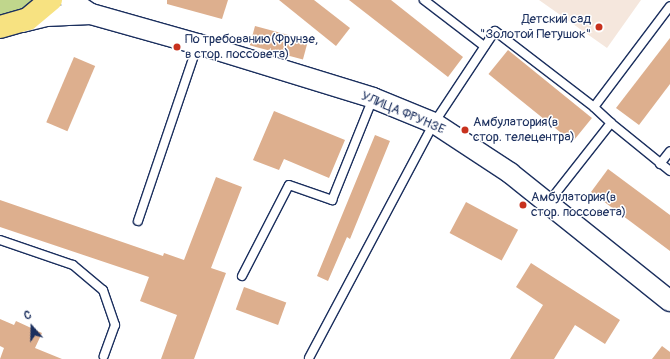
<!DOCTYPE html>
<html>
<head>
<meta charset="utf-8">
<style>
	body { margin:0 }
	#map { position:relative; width:670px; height:359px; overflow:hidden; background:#fff; font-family:Pangolin,sans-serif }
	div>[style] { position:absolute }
	.built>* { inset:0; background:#f5e7dd }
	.green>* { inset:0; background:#c0d68c }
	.building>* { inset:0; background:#ddaf8e; transform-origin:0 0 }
	.roads { filter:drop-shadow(1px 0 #1b2f5e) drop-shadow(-1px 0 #1b2f5e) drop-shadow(0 1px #1b2f5e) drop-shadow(0 -1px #1b2f5e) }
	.service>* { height:8px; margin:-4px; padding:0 4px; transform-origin:4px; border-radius:4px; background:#fff }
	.tertiary>* { height:20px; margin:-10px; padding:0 10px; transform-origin:10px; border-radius:10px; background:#fff }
	.primary>* { height:22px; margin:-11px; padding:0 11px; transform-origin:11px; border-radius:11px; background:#f7e281 }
	.dots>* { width:11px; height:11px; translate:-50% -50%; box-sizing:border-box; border:2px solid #fff; border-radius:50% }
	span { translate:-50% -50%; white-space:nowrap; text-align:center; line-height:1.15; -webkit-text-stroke:3px #fff; paint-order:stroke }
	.poi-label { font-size:13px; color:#1b2f5e }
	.right { translate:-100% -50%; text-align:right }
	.left { translate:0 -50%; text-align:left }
	.street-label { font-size:13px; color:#1b2f5e }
	.north { position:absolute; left:12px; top:307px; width:40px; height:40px; -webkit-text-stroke:3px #fff; paint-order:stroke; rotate:340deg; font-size:11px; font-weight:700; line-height:16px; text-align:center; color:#1b2f5e }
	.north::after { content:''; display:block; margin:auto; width:14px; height:18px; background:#1b2f5e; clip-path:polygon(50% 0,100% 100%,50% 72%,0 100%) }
</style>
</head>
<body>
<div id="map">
	<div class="built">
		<div style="clip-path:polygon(539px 0,641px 0,607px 48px)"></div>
	</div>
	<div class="green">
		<div style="clip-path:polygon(0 0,37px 0,18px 12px,0 16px)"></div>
	</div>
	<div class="building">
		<div style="clip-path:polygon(167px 0,228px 0,222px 19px,167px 4px)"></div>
		<div style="clip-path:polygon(279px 0,314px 0,350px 28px,336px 46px)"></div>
		<div style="clip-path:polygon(349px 0,391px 0,463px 57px,448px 77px)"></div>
		<div style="left:255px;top:26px;width:55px;height:20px;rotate:15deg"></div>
		<div style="clip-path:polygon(670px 38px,670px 84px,639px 125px,616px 108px)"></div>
		<div style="left:508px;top:50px;width:108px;height:31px;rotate:39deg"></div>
		<div style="left:74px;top:57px;width:23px;height:71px;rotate:23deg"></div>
		<div style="clip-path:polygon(274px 111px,345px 140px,329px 178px,284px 159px,279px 170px,253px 160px)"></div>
		<div style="clip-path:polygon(375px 135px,390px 141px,350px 239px,347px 237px,328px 281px,317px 276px)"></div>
		<div style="clip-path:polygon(608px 169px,670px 215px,670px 251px,591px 192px)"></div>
		<div style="clip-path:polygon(216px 177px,242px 187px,211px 268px,226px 273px,194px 359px,161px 359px,177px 315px,140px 301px,149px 277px,0 227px,0 200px,163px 256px,164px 253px,184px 260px)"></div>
		<div style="left:466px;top:202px;width:59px;height:35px;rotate:28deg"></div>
		<div style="clip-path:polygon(531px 263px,620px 320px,605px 344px,575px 325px,554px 359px,510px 359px,543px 305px,516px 287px)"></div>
		<div style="left:244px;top:287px;width:45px;height:24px;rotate:20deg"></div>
		<div style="clip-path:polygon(0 319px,14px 325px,16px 321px,42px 333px,35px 348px,62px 359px,0 359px,4px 348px,0 346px)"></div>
		<div style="clip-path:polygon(662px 346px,670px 352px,670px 359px,652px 359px)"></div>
	</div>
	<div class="roads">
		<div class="service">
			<div style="left:424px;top:0;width:76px;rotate:37.5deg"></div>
			<div style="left:611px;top:123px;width:76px;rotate:39.1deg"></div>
			<div style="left:660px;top:164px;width:16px;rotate:-52deg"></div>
			<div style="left:548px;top:203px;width:102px;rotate:-51.8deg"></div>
			<div style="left:611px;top:123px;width:23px;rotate:-137deg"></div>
			<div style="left:138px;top:221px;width:187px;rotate:-71.3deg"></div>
			<div style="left:0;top:240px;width:77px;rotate:18.9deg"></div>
			<div style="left:73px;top:265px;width:39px;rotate:40deg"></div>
			<div style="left:103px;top:290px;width:37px;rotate:71deg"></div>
			<div style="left:115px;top:325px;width:33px;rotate:110deg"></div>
			<div style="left:242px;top:276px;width:102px;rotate:-62.7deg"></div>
			<div style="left:289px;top:185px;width:46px;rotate:19.2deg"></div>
			<div style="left:332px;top:200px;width:110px;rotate:-68.1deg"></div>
			<div style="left:309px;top:358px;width:266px;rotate:-62deg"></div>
			<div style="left:434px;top:123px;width:110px;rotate:-56.5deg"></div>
			<div style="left:495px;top:31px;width:125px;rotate:37.5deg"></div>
			<div style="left:594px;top:107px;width:126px;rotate:-53deg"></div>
		</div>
		<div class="tertiary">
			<div style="left:70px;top:0;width:25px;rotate:34deg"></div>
			<div style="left:91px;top:14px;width:111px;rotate:15.7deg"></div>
			<div style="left:198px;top:44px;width:183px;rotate:17.1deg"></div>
			<div style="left:373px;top:98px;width:66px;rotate:22.3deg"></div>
			<div style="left:434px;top:123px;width:91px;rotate:33.3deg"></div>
			<div style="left:510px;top:173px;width:205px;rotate:38.7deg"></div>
			<div style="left:22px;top:22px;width:25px;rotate:-14deg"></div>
			<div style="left:46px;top:16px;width:45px;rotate:-2.5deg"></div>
		</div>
		<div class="primary">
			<div style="left:0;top:27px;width:29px;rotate:-16deg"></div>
			<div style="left:28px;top:19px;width:30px;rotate:-40deg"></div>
		</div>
	</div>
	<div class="dots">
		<div style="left:599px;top:27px;background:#c8321e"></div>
		<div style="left:177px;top:47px;background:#c8321e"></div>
		<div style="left:465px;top:130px;background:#c8321e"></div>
		<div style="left:523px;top:205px;background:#c8321e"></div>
	</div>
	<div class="poi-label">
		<span class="right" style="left:591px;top:27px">Детский сад<br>"Золотой Петушок"</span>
		<span class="left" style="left:185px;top:47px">По требованию(Фрунзе,<br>в стор. поссовета)</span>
		<span class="left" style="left:473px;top:130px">Амбулатория(в<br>стор. телецентра)</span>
		<span class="left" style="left:531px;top:205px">Амбулатория(в<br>стор. поссовета)</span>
	</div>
	<div class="street-label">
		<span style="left:403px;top:113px;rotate:23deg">УЛИЦА ФРУНЗЕ</span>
	</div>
	<div class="north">С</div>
</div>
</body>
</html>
